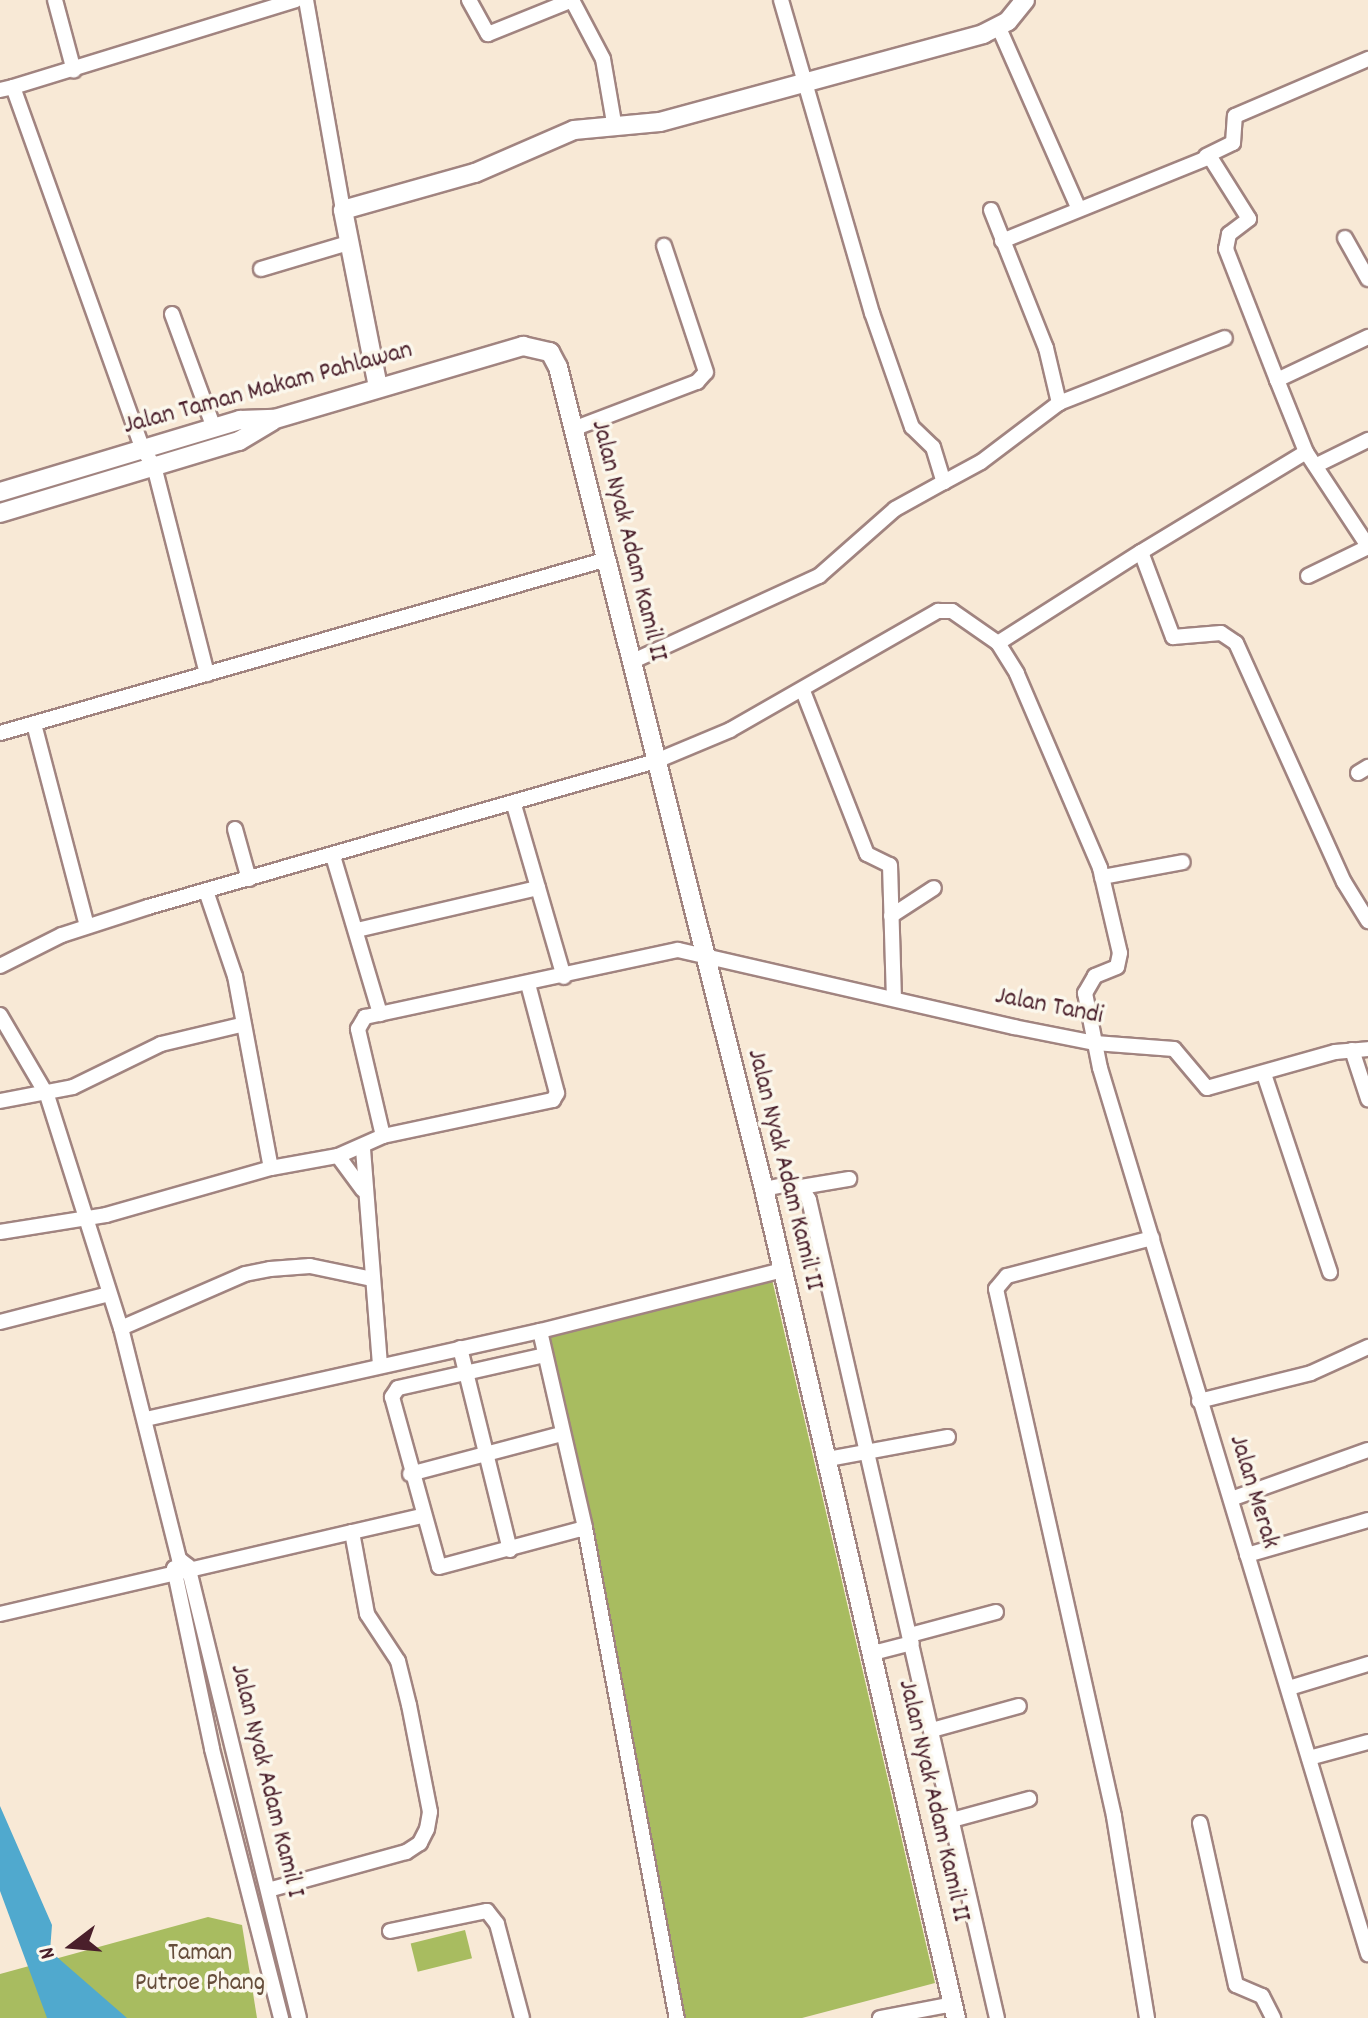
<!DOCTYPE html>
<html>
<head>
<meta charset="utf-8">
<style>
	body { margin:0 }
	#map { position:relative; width:1368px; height:2018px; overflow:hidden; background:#f8e9d6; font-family:Dekko,sans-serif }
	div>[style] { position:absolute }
	.green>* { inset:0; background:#a8bc60; transform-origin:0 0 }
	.water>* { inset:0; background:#50a9ce }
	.roads { filter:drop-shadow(2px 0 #a18480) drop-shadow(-2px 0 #a18480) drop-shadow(0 2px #a18480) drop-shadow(0 -2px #a18480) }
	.minor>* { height:14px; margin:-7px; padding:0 7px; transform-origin:7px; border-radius:7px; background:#fff }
	.tertiary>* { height:18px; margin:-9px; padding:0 9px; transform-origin:9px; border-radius:9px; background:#fff }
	span { translate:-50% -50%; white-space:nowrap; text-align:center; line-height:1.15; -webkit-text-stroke:7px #fbf7ec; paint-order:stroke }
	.street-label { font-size:26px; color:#4a1f2b }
	.park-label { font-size:26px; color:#664e3b }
	.north { position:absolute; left:32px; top:1906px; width:80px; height:80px; -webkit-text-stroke:6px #fbf7ec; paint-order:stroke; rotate:254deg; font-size:22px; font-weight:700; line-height:32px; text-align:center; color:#4a1f2b }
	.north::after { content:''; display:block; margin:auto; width:28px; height:36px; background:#4a1f2b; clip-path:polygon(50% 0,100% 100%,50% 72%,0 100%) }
</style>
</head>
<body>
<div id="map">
	<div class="green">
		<div style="clip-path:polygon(771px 1275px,935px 1983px,802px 2018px,682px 2018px,539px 1327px)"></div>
		<div style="clip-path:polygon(208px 1917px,242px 1925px,257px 2018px,0 2018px,0 1974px)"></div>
		<div style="left:465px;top:1930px;width:29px;height:56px;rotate:76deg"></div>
	</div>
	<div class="water">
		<div style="clip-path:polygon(0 1806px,52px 1925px,50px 1951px,127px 2018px,47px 2018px,0 1891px)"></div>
	</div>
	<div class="roads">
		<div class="minor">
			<div style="left:55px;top:0;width:73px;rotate:75deg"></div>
			<div style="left:306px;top:0;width:213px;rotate:80deg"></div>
			<div style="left:469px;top:0;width:39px;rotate:61deg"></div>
			<div style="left:488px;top:34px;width:91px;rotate:-22deg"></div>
			<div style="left:781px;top:0;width:326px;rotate:73.8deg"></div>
			<div style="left:872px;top:313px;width:121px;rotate:70.7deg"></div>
			<div style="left:912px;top:427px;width:29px;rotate:44deg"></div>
			<div style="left:933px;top:447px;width:37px;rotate:73deg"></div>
			<div style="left:944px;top:482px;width:42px;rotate:-28.4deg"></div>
			<div style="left:981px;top:462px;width:98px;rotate:-37.1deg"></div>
			<div style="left:1059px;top:403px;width:178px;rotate:-21.4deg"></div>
			<div style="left:573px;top:2px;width:64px;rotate:62.2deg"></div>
			<div style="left:603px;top:59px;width:65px;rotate:80.2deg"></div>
			<div style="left:999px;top:28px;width:196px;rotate:66.2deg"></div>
			<div style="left:13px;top:87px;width:296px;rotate:-17.1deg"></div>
			<div style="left:0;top:90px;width:13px;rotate:-13deg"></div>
			<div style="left:13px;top:87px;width:386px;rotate:70.3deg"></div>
			<div style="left:143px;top:450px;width:19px;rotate:55deg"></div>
			<div style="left:154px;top:466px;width:215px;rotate:75.7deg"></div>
			<div style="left:1206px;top:156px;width:30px;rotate:-26deg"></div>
			<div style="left:1233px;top:143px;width:27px;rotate:-86deg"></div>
			<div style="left:1235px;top:116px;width:145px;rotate:-23.2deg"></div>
			<div style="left:991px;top:210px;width:149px;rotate:68.3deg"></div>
			<div style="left:1046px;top:348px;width:57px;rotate:76.7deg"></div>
			<div style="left:1345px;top:238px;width:47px;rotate:60.7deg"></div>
			<div style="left:1002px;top:241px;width:224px;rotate:-22deg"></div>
			<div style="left:1210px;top:157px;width:73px;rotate:57.8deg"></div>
			<div style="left:1249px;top:219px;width:25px;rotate:143deg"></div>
			<div style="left:1229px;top:234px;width:15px;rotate:101deg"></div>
			<div style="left:1226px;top:249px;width:141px;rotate:68.7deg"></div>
			<div style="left:261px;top:269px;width:91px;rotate:-16.6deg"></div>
			<div style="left:172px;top:314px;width:121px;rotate:69.8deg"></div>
			<div style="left:573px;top:429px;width:133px;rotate:-20.8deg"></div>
			<div style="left:697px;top:382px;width:13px;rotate:-48deg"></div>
			<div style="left:706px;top:372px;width:133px;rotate:-108.4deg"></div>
			<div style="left:1306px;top:452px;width:78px;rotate:-111.9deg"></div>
			<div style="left:1277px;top:380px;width:101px;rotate:-25.3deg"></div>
			<div style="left:1319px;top:464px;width:55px;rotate:-26.1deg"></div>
			<div style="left:1141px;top:552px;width:193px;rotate:-31.2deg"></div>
			<div style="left:1306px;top:452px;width:113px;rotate:56.6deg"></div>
			<div style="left:1308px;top:576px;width:67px;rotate:-25.8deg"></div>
			<div style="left:998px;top:643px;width:36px;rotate:58deg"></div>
			<div style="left:1017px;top:674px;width:211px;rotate:66.8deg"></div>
			<div style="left:1100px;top:868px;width:87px;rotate:76.8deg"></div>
			<div style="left:1120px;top:953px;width:14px;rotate:102deg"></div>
			<div style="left:1117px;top:967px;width:24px;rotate:158deg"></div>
			<div style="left:1095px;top:976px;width:20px;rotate:120deg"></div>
			<div style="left:1085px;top:993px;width:76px;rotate:78.7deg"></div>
			<div style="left:1100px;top:1068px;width:926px;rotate:73.17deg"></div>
			<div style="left:631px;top:662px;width:207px;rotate:-24.6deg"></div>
			<div style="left:819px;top:576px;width:101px;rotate:-41.4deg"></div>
			<div style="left:895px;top:509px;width:56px;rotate:-28.9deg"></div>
			<div style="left:803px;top:691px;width:175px;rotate:68.6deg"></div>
			<div style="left:867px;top:854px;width:25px;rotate:26deg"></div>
			<div style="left:890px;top:865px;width:131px;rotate:88.3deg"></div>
			<div style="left:34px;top:724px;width:209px;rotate:75.3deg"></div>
			<div style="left:0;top:733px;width:628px;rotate:-15.98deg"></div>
			<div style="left:1358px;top:773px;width:12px;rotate:-31deg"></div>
			<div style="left:514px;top:805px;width:179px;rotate:73.8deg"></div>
			<div style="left:235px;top:829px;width:52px;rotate:74.4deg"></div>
			<div style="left:333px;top:856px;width:165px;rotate:73.4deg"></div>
			<div style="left:1102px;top:877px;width:82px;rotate:-10.5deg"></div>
			<div style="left:206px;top:891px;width:90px;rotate:71.2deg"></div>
			<div style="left:235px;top:976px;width:195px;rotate:79.4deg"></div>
			<div style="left:891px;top:916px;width:51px;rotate:-33.1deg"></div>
			<div style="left:357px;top:930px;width:186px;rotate:-13.1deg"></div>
			<div style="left:0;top:966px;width:69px;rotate:-26.6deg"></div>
			<div style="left:62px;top:935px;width:90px;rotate:-18deg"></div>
			<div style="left:148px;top:907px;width:529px;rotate:-16.03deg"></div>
			<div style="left:656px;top:761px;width:80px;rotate:-22.7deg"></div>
			<div style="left:730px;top:730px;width:240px;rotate:-29.8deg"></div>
			<div style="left:938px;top:611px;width:14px"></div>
			<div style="left:952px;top:611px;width:56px;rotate:34.8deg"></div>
			<div style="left:998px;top:643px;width:169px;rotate:-32.5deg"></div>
			<div style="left:1141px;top:552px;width:91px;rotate:69.4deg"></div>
			<div style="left:1173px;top:637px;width:48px;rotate:-4.8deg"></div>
			<div style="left:1221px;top:633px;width:18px;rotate:34deg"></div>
			<div style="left:1236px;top:643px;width:262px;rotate:65.7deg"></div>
			<div style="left:1344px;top:882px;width:46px;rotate:58.4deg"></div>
			<div style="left:0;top:1015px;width:93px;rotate:59.6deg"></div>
			<div style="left:47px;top:1095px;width:244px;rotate:72.4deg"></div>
			<div style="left:121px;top:1328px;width:238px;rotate:75.9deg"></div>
			<div style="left:179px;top:1559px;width:11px;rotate:38deg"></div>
			<div style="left:188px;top:1566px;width:465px;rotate:76.2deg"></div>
			<div style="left:1352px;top:1050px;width:52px;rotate:71.9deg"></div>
			<div style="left:1264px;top:1074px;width:209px;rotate:71.6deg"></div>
			<div style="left:0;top:1101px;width:74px;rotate:-10.9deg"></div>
			<div style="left:73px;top:1087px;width:98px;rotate:-26deg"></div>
			<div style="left:161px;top:1044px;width:82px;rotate:-13.4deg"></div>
			<div style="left:383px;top:1136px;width:110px;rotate:-103.2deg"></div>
			<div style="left:358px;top:1029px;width:14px;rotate:-60deg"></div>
			<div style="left:365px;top:1017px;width:320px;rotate:-12.1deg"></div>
			<div style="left:678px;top:950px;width:345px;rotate:12.9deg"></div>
			<div style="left:1014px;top:1027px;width:83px;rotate:11.2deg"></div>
			<div style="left:1095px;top:1043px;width:79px;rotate:4.3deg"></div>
			<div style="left:1174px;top:1049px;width:51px;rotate:49.8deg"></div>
			<div style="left:1207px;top:1088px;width:133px;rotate:-15.7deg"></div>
			<div style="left:1335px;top:1052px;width:33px;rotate:-5deg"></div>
			<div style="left:363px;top:1149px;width:215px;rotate:85.5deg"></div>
			<div style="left:338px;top:1156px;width:42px;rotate:53.7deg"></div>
			<div style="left:801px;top:1187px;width:49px;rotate:-9.5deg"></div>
			<div style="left:764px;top:1189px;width:25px;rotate:-11deg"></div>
			<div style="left:789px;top:1184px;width:12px;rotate:14deg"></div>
			<div style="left:801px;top:1187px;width:15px;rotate:58deg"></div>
			<div style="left:809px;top:1200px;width:839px;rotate:77.06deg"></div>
			<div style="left:0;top:1232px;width:107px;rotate:-9.1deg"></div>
			<div style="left:106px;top:1215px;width:172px;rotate:-15.9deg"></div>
			<div style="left:271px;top:1168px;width:68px;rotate:-10.2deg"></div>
			<div style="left:338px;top:1156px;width:49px;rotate:-24deg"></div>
			<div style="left:383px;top:1136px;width:174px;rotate:-12deg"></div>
			<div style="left:553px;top:1100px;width:8px;rotate:-60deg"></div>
			<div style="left:557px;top:1093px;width:113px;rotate:-104.9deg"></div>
			<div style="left:0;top:1322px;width:113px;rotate:-14.4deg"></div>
			<div style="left:121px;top:1328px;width:135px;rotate:-23.5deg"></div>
			<div style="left:245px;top:1274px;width:25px;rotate:-11deg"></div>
			<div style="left:270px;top:1269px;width:40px;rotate:-4.3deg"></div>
			<div style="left:310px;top:1266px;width:63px;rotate:11.8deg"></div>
			<div style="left:540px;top:1331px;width:202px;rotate:77.1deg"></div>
			<div style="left:585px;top:1528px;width:499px;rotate:79.4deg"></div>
			<div style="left:460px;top:1348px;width:208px;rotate:76.1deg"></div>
			<div style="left:545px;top:1355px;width:151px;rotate:167.3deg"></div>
			<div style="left:398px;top:1388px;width:11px;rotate:124deg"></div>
			<div style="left:392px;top:1397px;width:176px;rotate:74.5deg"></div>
			<div style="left:439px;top:1567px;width:151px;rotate:-15deg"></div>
			<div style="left:1199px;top:1401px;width:115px;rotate:-14deg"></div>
			<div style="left:1311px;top:1373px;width:63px;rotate:-24.5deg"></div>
			<div style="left:146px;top:1419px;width:404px;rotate:-12.6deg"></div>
			<div style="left:540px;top:1331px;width:251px;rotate:-14.1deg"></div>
			<div style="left:828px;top:1459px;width:122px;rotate:-10.4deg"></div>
			<div style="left:410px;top:1474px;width:156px;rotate:-14.8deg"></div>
			<div style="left:1231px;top:1499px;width:145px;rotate:-19.7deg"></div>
			<div style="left:352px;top:1532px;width:72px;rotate:-12.9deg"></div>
			<div style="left:1247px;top:1555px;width:126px;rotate:-16.1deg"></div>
			<div style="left:174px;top:1568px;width:185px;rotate:78.1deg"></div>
			<div style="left:212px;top:1749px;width:278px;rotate:75.6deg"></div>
			<div style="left:0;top:1614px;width:361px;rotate:-13.1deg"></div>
			<div style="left:352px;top:1532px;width:83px;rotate:79.6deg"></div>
			<div style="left:367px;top:1614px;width:56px;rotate:56.6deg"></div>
			<div style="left:398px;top:1661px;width:45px;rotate:76deg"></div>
			<div style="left:409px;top:1705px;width:109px;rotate:78.9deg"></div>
			<div style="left:430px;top:1812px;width:17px;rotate:100deg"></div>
			<div style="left:427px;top:1829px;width:16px;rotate:117deg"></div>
			<div style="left:420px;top:1843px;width:17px;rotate:147deg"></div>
			<div style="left:406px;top:1852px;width:143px;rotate:164.6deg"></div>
			<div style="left:910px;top:1635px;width:89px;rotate:-15deg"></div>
			<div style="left:873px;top:1653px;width:40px;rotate:-14.4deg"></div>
			<div style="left:1289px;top:1688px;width:83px;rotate:-16.9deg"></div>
			<div style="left:932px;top:1730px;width:90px;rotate:-15.4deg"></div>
			<div style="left:1309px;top:1758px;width:61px;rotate:-15.2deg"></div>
			<div style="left:952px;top:1820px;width:80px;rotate:-15.3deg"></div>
			<div style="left:1200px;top:1823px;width:166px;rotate:77.5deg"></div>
			<div style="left:1236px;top:1985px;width:28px;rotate:23deg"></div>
			<div style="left:1262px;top:1996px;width:25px;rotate:63deg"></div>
			<div style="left:390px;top:1931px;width:99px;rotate:-11.7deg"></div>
			<div style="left:487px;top:1911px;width:16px;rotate:52deg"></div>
			<div style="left:497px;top:1924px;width:97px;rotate:75.1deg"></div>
			<div style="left:880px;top:2018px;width:74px;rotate:-10.9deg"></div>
			<div style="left:1147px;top:2018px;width:205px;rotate:-99.3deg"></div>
			<div style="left:1114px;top:1816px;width:540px;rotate:-102.62deg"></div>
			<div style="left:996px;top:1289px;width:17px;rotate:-50deg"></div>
			<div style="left:1007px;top:1276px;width:150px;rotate:-14.7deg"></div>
		</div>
		<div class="tertiary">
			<div style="left:378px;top:387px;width:180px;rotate:-101.2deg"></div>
			<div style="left:343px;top:210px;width:137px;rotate:-15.7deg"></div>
			<div style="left:475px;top:173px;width:108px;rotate:-23.5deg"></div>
			<div style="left:574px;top:130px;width:86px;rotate:-5.3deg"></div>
			<div style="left:660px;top:122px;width:335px;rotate:-15.2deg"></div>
			<div style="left:983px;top:34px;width:28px;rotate:-27deg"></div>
			<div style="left:1008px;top:21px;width:27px;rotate:-51deg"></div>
			<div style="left:0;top:492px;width:251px;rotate:-16.7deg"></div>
			<div style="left:240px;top:420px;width:35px;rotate:-2deg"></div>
			<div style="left:275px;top:419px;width:259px;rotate:-16.4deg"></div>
			<div style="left:523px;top:346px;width:28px;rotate:13deg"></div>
			<div style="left:550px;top:352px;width:17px;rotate:62deg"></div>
			<div style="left:558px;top:367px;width:847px;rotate:75.93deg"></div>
			<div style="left:764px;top:1189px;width:851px;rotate:76.96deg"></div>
			<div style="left:0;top:513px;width:250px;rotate:-16.8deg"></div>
			<div style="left:239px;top:441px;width:39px;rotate:-31deg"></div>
		</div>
	</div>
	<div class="street-label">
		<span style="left:268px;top:389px;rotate:-15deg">Jalan Taman Makam Pahlawan</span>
		<span style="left:628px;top:541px;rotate:76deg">Jalan Nyak Adam Kamil II</span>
		<span style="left:1049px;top:1007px;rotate:11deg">Jalan Tandi</span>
		<span style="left:784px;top:1170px;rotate:76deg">Jalan Nyak Adam Kamil II</span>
		<span style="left:1253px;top:1492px;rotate:73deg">Jalan Merak</span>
		<span style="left:266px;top:1781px;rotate:76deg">Jalan Nyak Adam Kamil I</span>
		<span style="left:933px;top:1801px;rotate:77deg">Jalan Nyak Adam Kamil II</span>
	</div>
	<div class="park-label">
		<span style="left:200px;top:1969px">Taman<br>Putroe Phang</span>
	</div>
	<div class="north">N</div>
</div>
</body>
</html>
